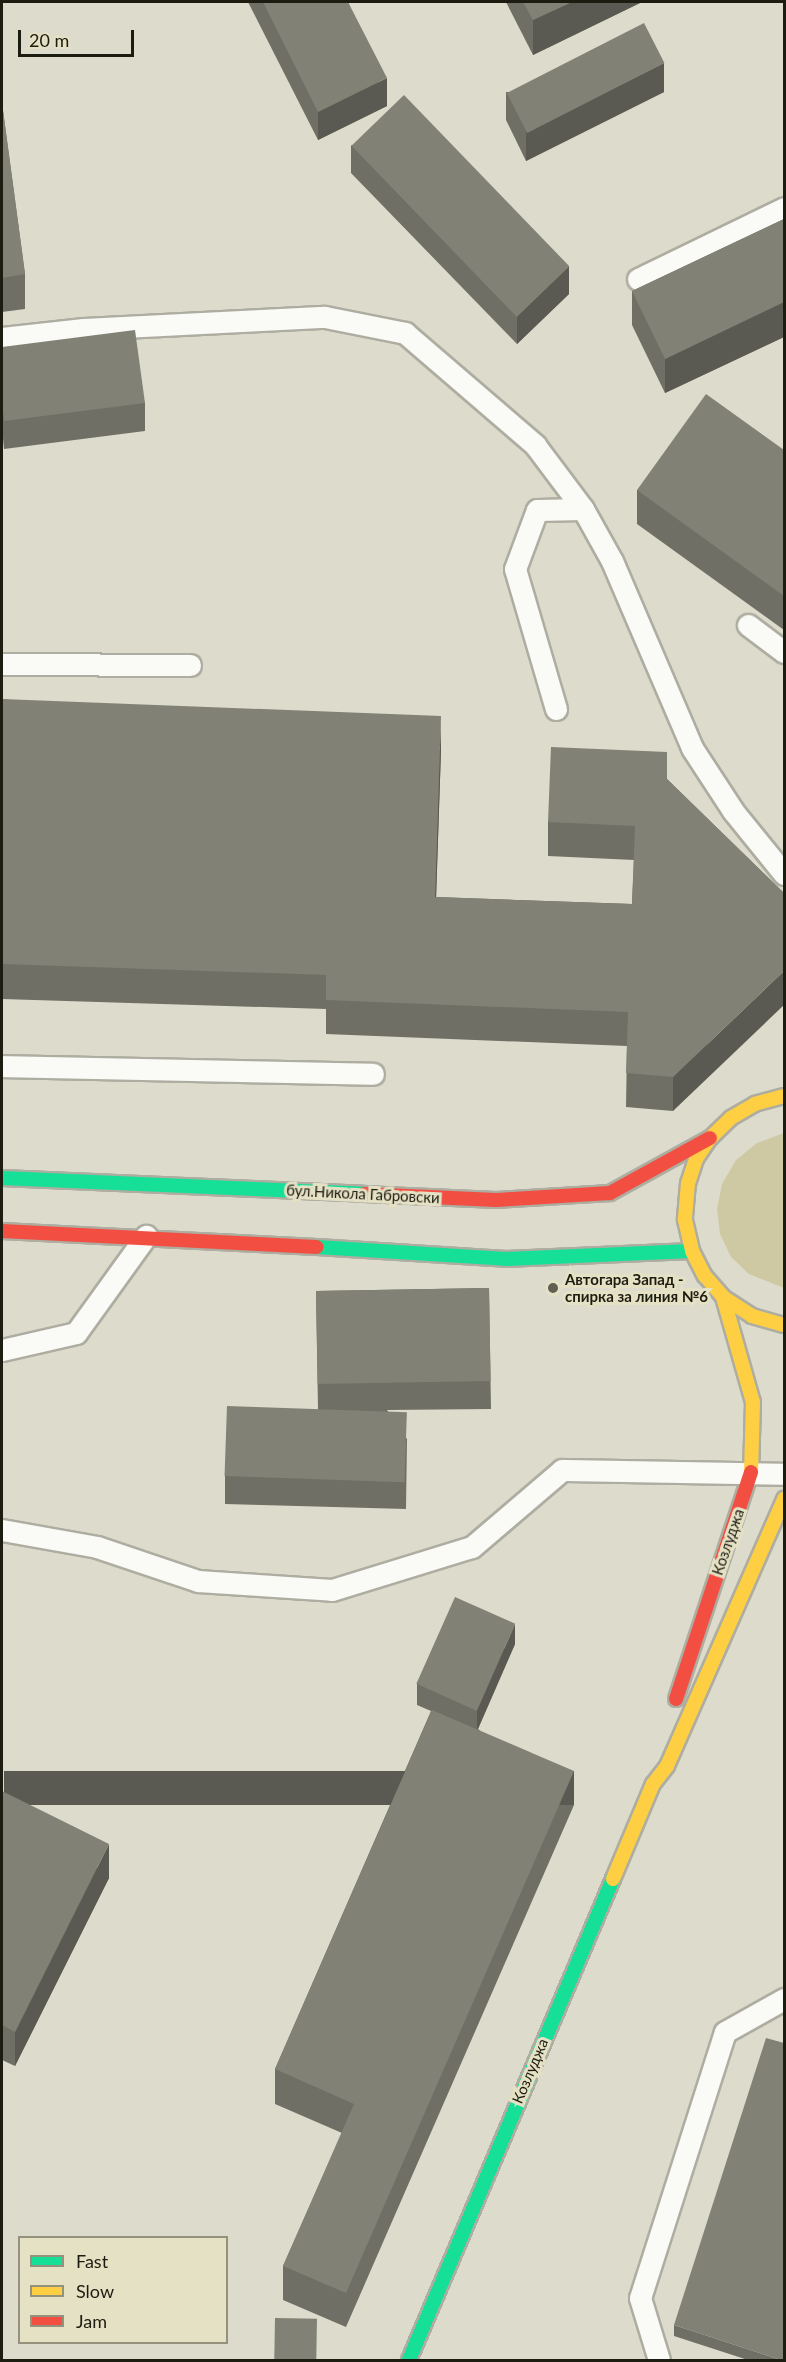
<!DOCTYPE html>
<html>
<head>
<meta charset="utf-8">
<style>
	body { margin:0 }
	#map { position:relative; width:786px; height:2362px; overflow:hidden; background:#dddbcb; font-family:Lato,sans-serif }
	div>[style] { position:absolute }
	.green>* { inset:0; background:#cec9a3 }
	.roads { filter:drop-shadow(2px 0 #aeada1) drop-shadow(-2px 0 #aeada1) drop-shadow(0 2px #aeada1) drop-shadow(0 -2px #aeada1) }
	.lane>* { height:21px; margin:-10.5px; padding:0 10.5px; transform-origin:10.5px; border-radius:10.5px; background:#fafaf7 }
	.fast>* { height:14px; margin:-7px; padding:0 7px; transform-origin:7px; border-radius:7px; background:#16e098 }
	.slow>* { height:14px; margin:-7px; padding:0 7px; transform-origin:7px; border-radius:7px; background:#ffcf43 }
	.jam>* { height:14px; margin:-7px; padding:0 7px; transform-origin:7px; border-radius:7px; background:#f24e42 }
	.wall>* { inset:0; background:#706f65 }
	.shaded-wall>* { inset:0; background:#5b5a52; transform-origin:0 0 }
	.building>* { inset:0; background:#828175; transform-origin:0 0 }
	.dots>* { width:16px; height:16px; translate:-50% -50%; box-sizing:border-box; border:3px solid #e4e1c4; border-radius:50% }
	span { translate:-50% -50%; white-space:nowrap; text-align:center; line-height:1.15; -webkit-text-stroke:6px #e4e1c4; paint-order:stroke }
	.street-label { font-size:15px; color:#1d1c11 }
	.poi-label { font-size:15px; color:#1d1c11; font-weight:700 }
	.left { translate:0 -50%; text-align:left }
	.frame { position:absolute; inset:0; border:3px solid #1d1c11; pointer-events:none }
	.legend { position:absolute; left:18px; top:2236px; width:210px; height:108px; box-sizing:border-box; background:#e4e1c4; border:2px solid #94927c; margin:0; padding:8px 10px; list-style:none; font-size:18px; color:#1d1c11 }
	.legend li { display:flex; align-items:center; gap:12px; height:30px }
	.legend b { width:30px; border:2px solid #94927c }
	.scale { position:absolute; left:18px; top:30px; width:116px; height:27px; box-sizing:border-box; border:3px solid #1d1c11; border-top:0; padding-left:8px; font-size:18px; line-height:21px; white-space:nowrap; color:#1d1c11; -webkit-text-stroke:4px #e4e1c4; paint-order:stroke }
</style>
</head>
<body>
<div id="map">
	<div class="green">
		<div style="clip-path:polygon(784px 1133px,784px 1288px,749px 1274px,731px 1257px,720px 1234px,717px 1209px,722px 1184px,736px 1160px,757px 1143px)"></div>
	</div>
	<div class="roads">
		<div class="lane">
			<div style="left:638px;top:279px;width:162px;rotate:-25.9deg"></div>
			<div style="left:2px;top:338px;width:82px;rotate:-6.3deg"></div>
			<div style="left:84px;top:329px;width:241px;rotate:-2.9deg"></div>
			<div style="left:325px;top:317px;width:82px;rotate:11.3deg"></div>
			<div style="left:405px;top:333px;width:172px;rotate:40.7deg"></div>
			<div style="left:535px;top:445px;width:80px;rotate:53.1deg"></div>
			<div style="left:748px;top:625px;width:45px;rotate:36.9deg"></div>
			<div style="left:2px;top:664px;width:188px;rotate:0.3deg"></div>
			<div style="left:556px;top:709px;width:146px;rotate:-106.3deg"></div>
			<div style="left:515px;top:569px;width:63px;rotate:-69.6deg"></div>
			<div style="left:537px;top:510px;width:46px;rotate:-1.2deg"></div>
			<div style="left:583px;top:509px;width:60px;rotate:60.9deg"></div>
			<div style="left:612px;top:561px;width:203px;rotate:66.8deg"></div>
			<div style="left:692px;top:748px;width:75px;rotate:56.9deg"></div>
			<div style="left:733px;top:811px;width:81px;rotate:51deg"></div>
			<div style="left:2px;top:1066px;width:371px;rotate:1.2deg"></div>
			<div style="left:2px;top:1350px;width:76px;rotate:-12.9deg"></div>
			<div style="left:76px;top:1333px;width:120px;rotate:-54.2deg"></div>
			<div style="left:2px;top:1530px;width:97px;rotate:10.1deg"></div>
			<div style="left:97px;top:1547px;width:107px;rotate:18.6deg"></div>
			<div style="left:198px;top:1581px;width:134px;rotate:3.8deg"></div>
			<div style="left:332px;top:1590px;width:146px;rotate:-17.1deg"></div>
			<div style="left:472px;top:1547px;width:118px;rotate:-40.5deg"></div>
			<div style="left:562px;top:1470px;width:222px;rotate:1deg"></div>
			<div style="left:659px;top:2360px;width:65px;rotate:-107deg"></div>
			<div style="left:640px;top:2298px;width:279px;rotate:-72.3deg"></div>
			<div style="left:725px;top:2032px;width:68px;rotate:-29.2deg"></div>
		</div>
		<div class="fast">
			<div style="left:2px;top:1178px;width:362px;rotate:2.5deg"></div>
			<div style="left:317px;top:1247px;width:189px;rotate:3.6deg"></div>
			<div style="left:506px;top:1259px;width:186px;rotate:-2.5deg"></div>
			<div style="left:409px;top:2360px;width:522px;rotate:-67.02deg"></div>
		</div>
		<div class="slow">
			<div style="left:784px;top:1096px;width:30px;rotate:165deg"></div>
			<div style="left:755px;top:1104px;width:28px;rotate:150deg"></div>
			<div style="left:731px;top:1118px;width:29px;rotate:136deg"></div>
			<div style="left:710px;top:1138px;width:25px;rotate:124deg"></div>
			<div style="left:696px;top:1159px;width:25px;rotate:108deg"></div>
			<div style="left:688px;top:1183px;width:37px;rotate:95deg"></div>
			<div style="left:685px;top:1220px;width:32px;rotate:77deg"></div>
			<div style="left:692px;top:1251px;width:28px;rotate:63deg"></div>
			<div style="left:705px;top:1276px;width:28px;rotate:49deg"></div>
			<div style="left:723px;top:1297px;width:35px;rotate:33deg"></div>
			<div style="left:752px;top:1316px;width:33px;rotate:16deg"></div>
			<div style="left:723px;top:1297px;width:109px;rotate:74.1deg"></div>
			<div style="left:753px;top:1402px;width:70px;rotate:91.6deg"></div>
			<div style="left:613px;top:1879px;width:103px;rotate:-67.2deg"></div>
			<div style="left:653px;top:1784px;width:23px;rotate:-52deg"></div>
			<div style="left:667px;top:1766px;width:292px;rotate:-66.3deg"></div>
		</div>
		<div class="jam">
			<div style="left:364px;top:1194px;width:132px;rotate:2.6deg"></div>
			<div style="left:496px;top:1200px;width:114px;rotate:-3.5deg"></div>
			<div style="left:610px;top:1193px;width:114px;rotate:-28.8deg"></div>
			<div style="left:2px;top:1231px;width:315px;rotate:2.9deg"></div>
			<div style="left:676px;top:1699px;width:239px;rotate:-71.7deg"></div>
		</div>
	</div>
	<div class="wall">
		<div style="clip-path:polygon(248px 2px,348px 2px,387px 106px,318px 140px)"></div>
		<div style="clip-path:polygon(506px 2px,642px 2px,533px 55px)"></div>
		<div style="clip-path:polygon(506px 92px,664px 92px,526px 161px,506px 120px)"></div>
		<div style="clip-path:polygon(2px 103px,25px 274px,25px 309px,2px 312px)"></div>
		<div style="clip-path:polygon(351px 145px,569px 294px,517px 344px,351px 173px)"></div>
		<div style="clip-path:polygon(784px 219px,784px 337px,665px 393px,632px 325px,632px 291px)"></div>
		<div style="clip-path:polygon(2px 347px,145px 403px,145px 431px,4px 449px,2px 427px)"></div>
		<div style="clip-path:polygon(784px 450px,784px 630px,637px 524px,637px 490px)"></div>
		<div style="clip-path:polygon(2px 699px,441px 750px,436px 897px,632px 904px,634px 860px,548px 856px,548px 822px,667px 779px,784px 893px,673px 1111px,626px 1107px,627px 1046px,326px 1034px,326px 1009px,2px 999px)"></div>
		<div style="clip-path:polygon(489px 1288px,491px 1409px,387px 1410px,407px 1439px,406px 1509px,225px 1504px,225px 1476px,318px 1409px,316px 1291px)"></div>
		<div style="clip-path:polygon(515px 1644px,478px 1729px,574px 1805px,346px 2327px,283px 2300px,283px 2266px,342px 2133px,275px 2104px,275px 2069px,431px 1711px,417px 1705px,417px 1684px)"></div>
		<div style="clip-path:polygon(2px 1791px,109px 1878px,15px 2066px,2px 2060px)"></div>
		<div style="clip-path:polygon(674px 2325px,784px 2361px,751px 2361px,674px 2336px)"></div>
	</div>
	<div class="shaded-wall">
		<div style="clip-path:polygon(572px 2px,642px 2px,533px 55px,533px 20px)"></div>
		<div style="clip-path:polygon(664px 63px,664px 92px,526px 161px,526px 132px)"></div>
		<div style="clip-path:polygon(387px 78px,387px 106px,318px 140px,318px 112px)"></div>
		<div style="clip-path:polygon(569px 266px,569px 294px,517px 344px,517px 316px)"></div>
		<div style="clip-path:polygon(784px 302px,784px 337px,665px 393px,665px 359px)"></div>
		<div style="clip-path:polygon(441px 716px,441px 750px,435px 931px,435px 897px)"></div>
		<div style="clip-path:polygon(784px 971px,784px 1005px,673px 1111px,673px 1077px)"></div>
		<div style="clip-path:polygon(515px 1624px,515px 1644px,477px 1731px,477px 1711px)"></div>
		<div style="left:574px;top:1771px;width:34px;height:570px;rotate:90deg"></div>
		<div style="clip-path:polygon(109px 1844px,109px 1878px,15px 2066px,15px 2032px)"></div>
	</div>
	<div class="building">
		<div style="clip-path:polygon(263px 2px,348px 2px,387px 78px,318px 112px)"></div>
		<div style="clip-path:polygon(523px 2px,572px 2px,533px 20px)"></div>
		<div style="left:644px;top:23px;width:45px;height:154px;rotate:63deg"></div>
		<div style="left:404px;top:95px;width:238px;height:73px;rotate:46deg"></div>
		<div style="clip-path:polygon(2px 103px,25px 274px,2px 278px)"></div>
		<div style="clip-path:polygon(784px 219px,784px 302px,665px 359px,632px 291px)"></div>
		<div style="clip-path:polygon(135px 330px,145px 403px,4px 421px,2px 399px,2px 347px)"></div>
		<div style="clip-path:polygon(706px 394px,784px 450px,784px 596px,637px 490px)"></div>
		<div style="clip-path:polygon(2px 699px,441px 716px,435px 897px,632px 904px,635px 826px,548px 822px,551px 747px,667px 752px,667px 779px,784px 893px,784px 971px,673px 1077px,626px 1073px,628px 1012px,326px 1000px,326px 975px,2px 964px)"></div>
		<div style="left:489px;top:1288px;width:93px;height:173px;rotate:89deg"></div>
		<div style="left:227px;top:1406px;width:180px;height:70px;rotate:2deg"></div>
		<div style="left:455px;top:1597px;width:66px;height:95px;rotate:24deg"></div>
		<div style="clip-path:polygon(432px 1710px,574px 1771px,346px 2293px,283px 2266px,354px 2104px,275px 2069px)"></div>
		<div style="clip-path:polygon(2px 1791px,109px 1844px,15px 2032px,2px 2025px)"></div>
		<div style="clip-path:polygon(766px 2038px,784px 2043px,784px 2361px,674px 2325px)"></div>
		<div style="left:275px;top:2318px;width:42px;height:43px;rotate:1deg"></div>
	</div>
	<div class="dots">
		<div style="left:553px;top:1288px;background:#605f52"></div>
	</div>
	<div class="street-label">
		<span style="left:363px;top:1194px;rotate:3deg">бул.Никола Габровски</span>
		<span style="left:728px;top:1542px;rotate:-71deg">Козлуджа</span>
		<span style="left:530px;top:2071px;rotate:-67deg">Козлуджа</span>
	</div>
	<div class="poi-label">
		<span class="left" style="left:565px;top:1288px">Автогара Запад -<br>спирка за линия №6</span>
	</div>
	<div class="frame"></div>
	<ul class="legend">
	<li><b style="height:8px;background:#16e098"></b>Fast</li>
	<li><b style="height:8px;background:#ffcf43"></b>Slow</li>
	<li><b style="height:8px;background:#f24e42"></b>Jam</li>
	</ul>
	<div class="scale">20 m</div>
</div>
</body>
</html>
